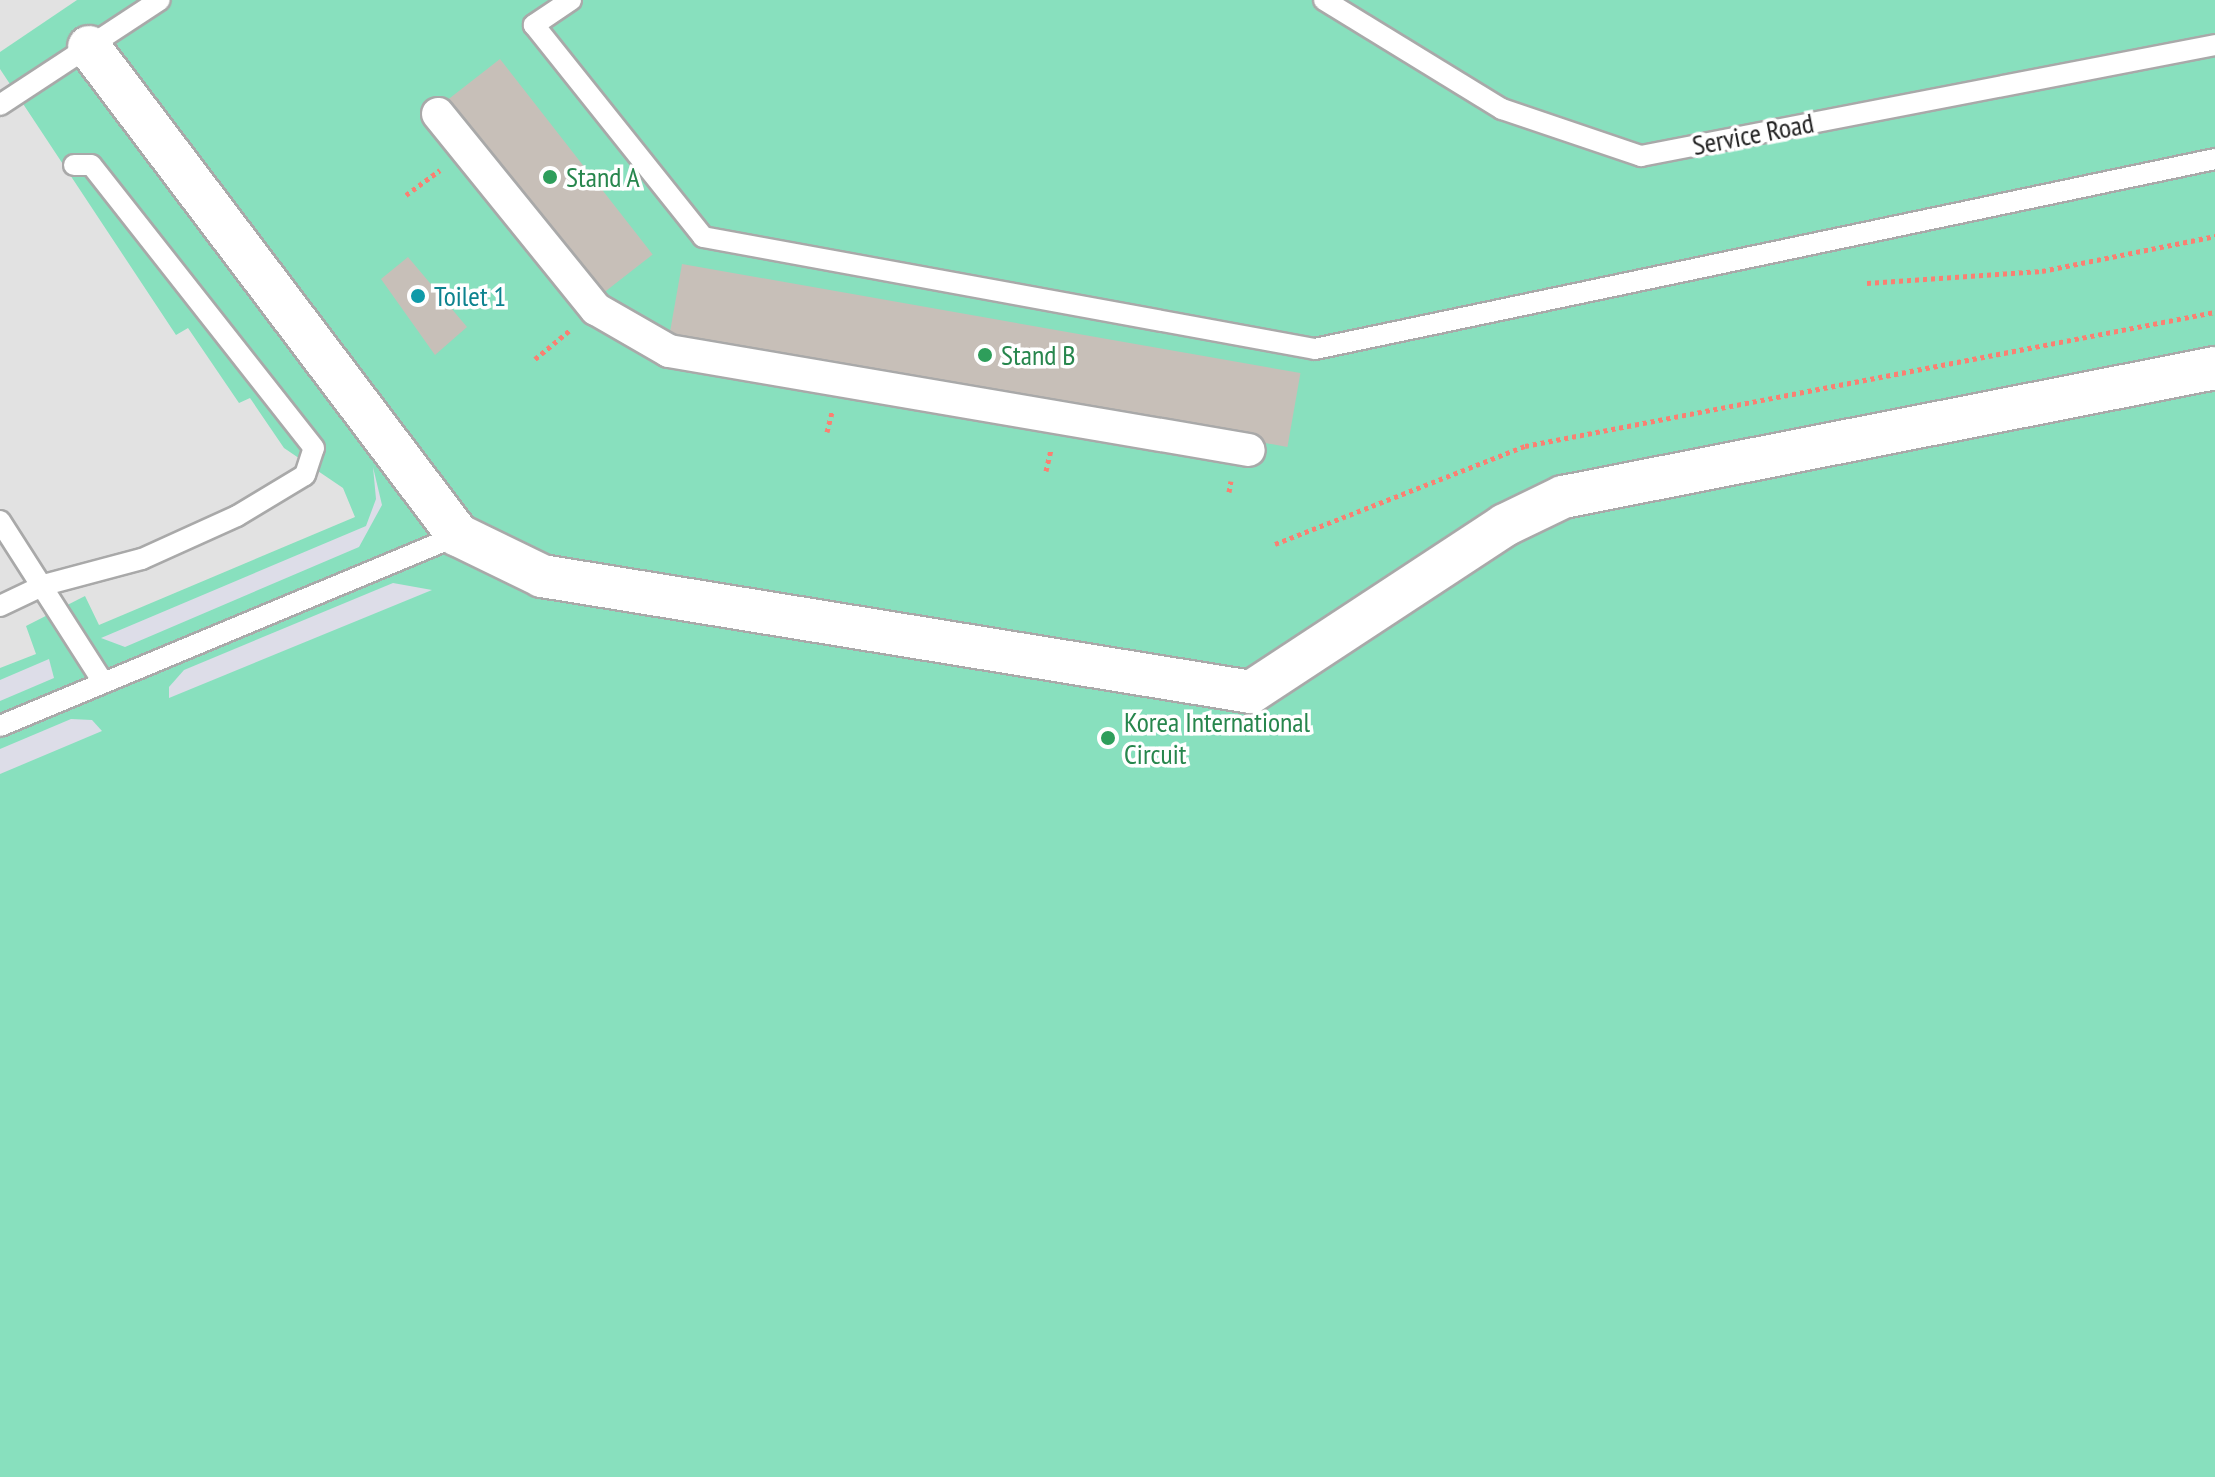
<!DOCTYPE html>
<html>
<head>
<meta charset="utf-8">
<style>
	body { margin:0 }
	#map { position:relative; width:2215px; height:1477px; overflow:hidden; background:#f2efe9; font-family:"PT Sans Narrow",sans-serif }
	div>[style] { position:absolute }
	.pitch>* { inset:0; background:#88e0be; transform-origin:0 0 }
	.parking>* { inset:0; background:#e2e2e2 }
	.plaza>* { inset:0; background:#dddde8 }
	.building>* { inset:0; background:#c7bfb8; transform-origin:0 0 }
	.path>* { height:5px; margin-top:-2.5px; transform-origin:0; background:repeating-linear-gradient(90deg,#fa8072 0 4px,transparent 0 8px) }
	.roads { filter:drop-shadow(2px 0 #a9a9a9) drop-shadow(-2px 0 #a9a9a9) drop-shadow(0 2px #a9a9a9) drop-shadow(0 -2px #a9a9a9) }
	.service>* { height:20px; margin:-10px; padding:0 10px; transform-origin:10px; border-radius:10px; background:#fff }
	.pedestrian>* { height:32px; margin:-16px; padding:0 16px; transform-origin:16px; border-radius:16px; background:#fff }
	.minor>* { height:42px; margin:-21px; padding:0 21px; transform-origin:21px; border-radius:21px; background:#fff }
	.dots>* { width:22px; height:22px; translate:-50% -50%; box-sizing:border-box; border:4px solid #fff; border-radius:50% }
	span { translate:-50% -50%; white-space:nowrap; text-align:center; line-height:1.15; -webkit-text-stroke:7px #fff; paint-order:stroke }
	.street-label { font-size:28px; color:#222 }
	.leisure-label { font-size:28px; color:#27864d }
	.left { translate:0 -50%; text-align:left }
	.culture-label { font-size:28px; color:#0d838f }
</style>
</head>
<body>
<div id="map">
	<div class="pitch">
		<div style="left:0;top:0;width:2215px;height:1477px"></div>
	</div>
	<div class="parking">
		<div style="clip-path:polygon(0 0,77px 0,0 52px)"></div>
		<div style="clip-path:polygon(0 69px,176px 335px,188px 328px,239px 403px,250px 398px,284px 448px,343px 488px,355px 517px,99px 625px,85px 596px,26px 626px,36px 654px,0 668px)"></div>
	</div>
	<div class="plaza">
		<div style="clip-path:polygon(373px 467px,382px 505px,359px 547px,125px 647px,101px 638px,366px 526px,376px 499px)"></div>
		<div style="clip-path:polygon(393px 583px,432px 590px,169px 698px,169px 687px,184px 670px)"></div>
		<div style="clip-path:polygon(49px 659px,54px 678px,0 701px,0 680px)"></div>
		<div style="clip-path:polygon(71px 719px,92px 720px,102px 731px,0 774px,0 749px)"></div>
	</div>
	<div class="building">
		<div style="left:500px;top:59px;width:248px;height:70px;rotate:52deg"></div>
		<div style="clip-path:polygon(408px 257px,467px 327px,435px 355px,381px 279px)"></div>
		<div style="left:682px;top:264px;width:628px;height:75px;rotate:10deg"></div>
	</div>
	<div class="path">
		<div style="left:406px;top:195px;width:42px;rotate:-36.3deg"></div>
		<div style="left:1867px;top:283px;width:175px;rotate:-3.9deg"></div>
		<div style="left:2042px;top:271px;width:177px;rotate:-11.4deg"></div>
		<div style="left:535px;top:359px;width:45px;rotate:-39.6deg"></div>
		<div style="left:827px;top:432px;width:21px;rotate:-76deg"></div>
		<div style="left:1046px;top:471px;width:22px;rotate:-77deg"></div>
		<div style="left:1229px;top:492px;width:11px;rotate:-80deg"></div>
		<div style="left:1275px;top:544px;width:269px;rotate:-21.4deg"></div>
		<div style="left:1525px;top:446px;width:703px;rotate:-10.99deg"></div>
	</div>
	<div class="roads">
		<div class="service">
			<div style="left:571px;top:0;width:45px;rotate:146deg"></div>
			<div style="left:534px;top:25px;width:271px;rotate:51.4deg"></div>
			<div style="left:703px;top:237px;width:622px;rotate:10.37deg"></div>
			<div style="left:1315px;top:349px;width:920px;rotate:-11.92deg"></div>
			<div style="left:1324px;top:0;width:209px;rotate:31.5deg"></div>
			<div style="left:1502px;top:109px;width:147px;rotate:18.7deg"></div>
			<div style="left:1641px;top:156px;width:585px;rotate:-10.94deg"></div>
			<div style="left:0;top:105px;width:191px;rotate:-33.3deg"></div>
			<div style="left:0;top:521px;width:191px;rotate:57.4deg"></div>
			<div style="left:0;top:606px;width:49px;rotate:-25.5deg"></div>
			<div style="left:44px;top:585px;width:101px;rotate:-14.9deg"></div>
			<div style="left:142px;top:559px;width:104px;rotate:-24.4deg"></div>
			<div style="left:237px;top:516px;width:79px;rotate:-31.1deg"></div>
			<div style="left:305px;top:475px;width:28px;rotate:-72deg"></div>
			<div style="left:314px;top:448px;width:360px;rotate:-128.2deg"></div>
			<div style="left:91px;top:165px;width:17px;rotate:180deg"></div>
			<div style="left:0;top:726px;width:496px;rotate:-22.6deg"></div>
		</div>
		<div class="pedestrian">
			<div style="left:438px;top:114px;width:251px;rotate:51deg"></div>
			<div style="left:596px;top:309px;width:84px;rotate:29.9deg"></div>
			<div style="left:669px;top:351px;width:588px;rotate:9.69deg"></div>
		</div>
		<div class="minor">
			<div style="left:89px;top:47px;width:612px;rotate:52.91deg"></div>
			<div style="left:458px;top:535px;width:93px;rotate:26deg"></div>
			<div style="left:542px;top:576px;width:718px;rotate:9.29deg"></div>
			<div style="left:1251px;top:692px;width:304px;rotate:-33.3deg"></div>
			<div style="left:1505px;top:525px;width:64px;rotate:-25.8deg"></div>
			<div style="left:1563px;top:497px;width:665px;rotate:-11.19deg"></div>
		</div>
	</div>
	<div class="dots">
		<div style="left:550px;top:177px;background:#2e9e5b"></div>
		<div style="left:418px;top:296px;background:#0f9aa8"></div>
		<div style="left:985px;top:355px;background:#2e9e5b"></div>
		<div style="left:1108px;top:738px;background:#2e9e5b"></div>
	</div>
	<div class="street-label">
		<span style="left:1753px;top:134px;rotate:-11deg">Service Road</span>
	</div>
	<div class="leisure-label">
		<span class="left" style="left:566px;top:177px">Stand A</span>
		<span class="left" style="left:1001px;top:355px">Stand B</span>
		<span class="left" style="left:1124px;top:738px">Korea International<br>Circuit</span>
	</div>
	<div class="culture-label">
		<span class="left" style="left:434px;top:296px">Toilet 1</span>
	</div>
</div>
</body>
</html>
